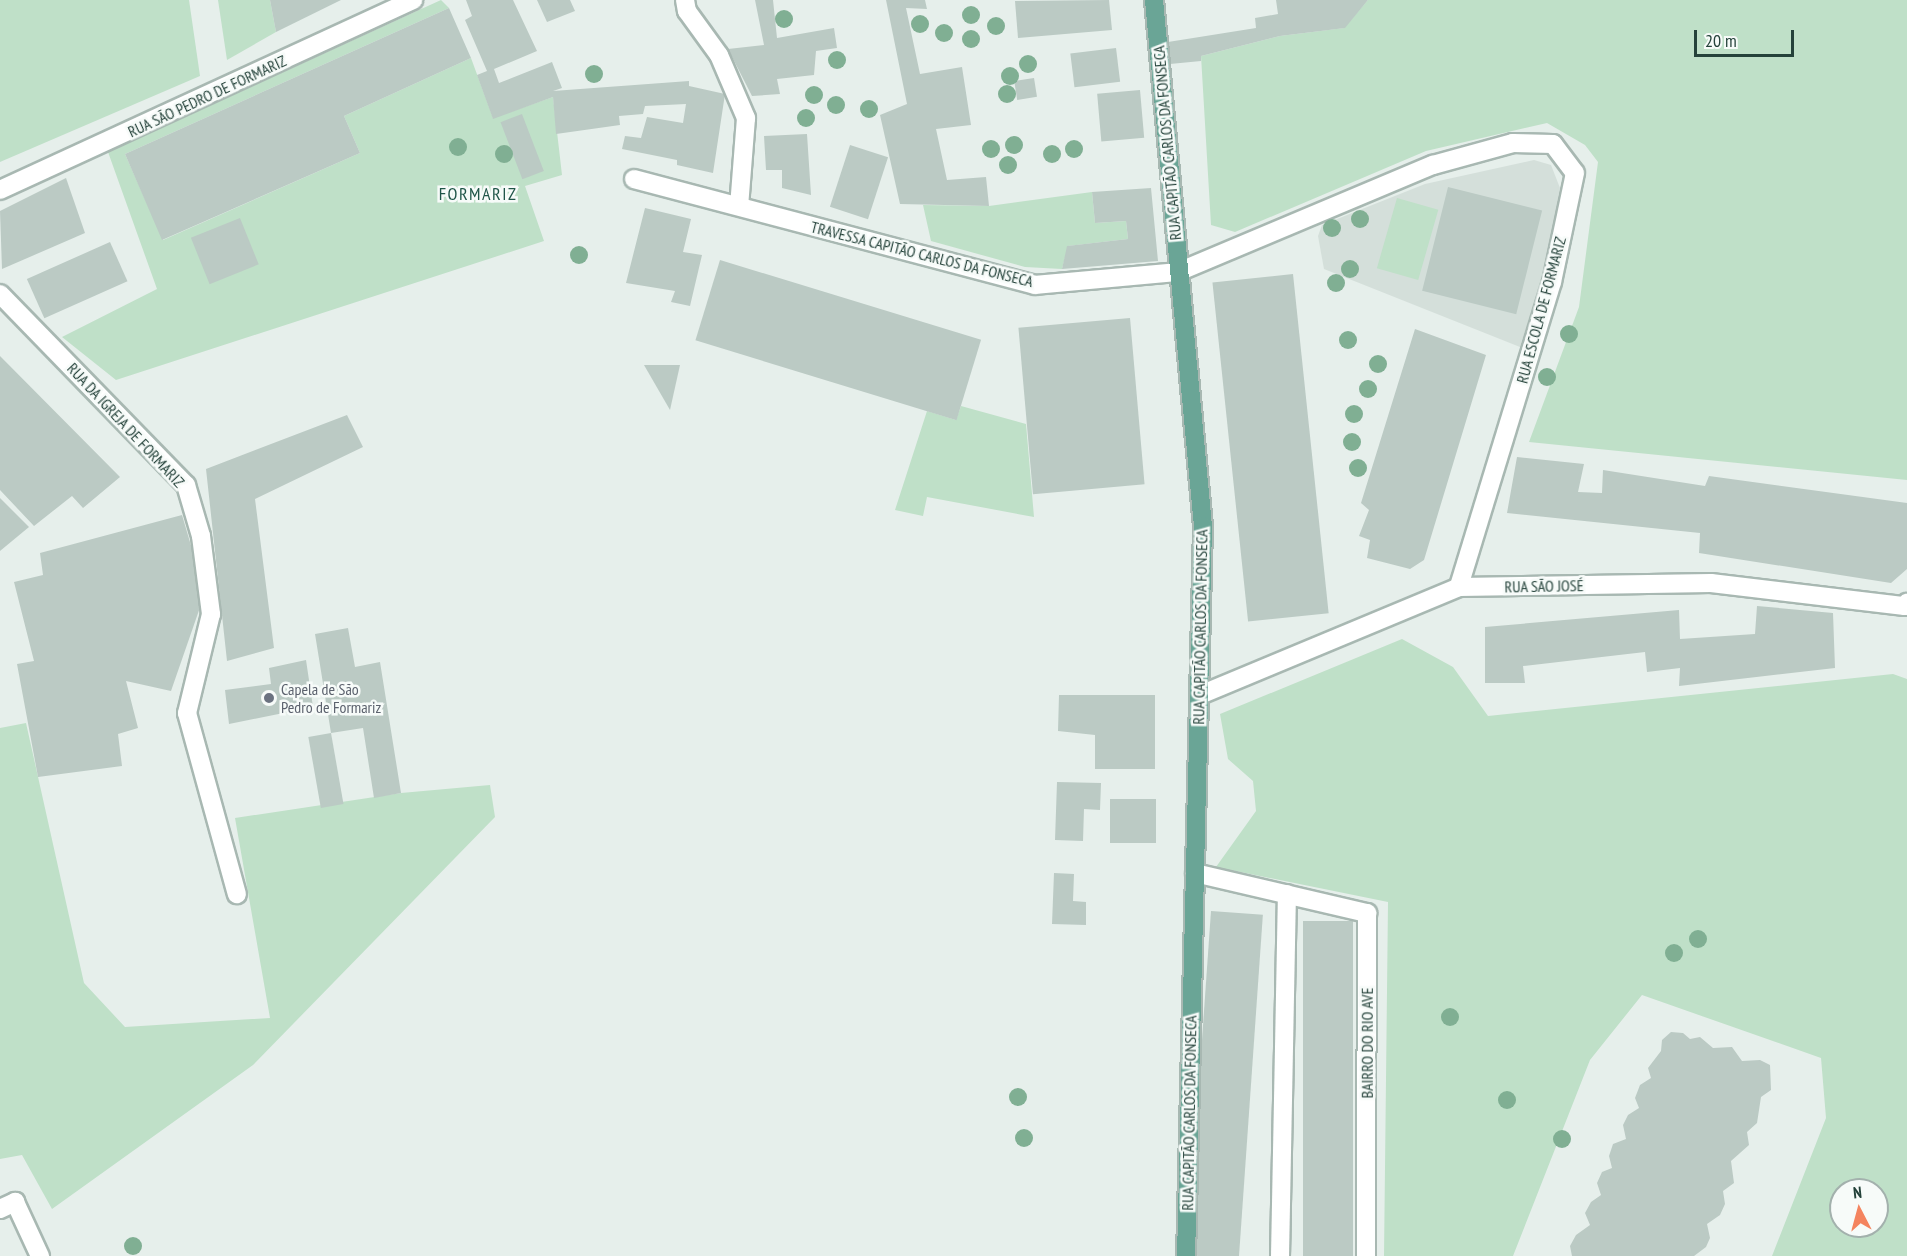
<!DOCTYPE html>
<html>
<head>
<meta charset="utf-8">
<style>
	body { margin:0 }
	#map { position:relative; width:1907px; height:1256px; overflow:hidden; background:#e6efeb; font-family:"PT Sans Narrow",sans-serif }
	div>[style] { position:absolute }
	.built>* { inset:0; background:#d4dfda }
	.green>* { inset:0; background:#bfe0c8; transform-origin:0 0 }
	.building>* { inset:0; background:#bbcac4; transform-origin:0 0 }
	.roads { filter:drop-shadow(2px 0 #a8b8b2) drop-shadow(-2px 0 #a8b8b2) drop-shadow(0 2px #a8b8b2) drop-shadow(0 -2px #a8b8b2) }
	.minor>* { height:18px; margin:-9px; padding:0 9px; transform-origin:9px; border-radius:9px; background:#fff }
	.major>* { height:18px; margin:-9px; padding:0 9px; transform-origin:9px; border-radius:9px; background:#6aa596 }
	.trees>* { width:18px; height:18px; margin:-9px; border-radius:50%; background:#80af93 }
	.dots>* { width:16px; height:16px; translate:-50% -50%; box-sizing:border-box; border:3px solid #f7fbf9; border-radius:50% }
	span { translate:-50% -50%; white-space:nowrap; text-align:center; line-height:1.15; -webkit-text-stroke:5px #f7fbf9; paint-order:stroke }
	.street-label { font-size:16px; color:#24423a }
	.worship-label { font-size:16px; color:#5b616d }
	.left { translate:0 -50%; text-align:left }
	.neighbourhood-label { font-size:18px; color:#1f5548; letter-spacing:1.5px }
	.north { position:absolute; left:1829px; top:1178px; width:60px; height:60px; box-sizing:border-box; background:#f7fbf9; border:2px solid #a3b1ad; border-radius:50%; rotate:354deg; font-size:16px; font-weight:700; line-height:24px; text-align:center; color:#24423a }
	.north::after { content:''; display:block; margin:auto; width:21px; height:27px; background:#f4845f; clip-path:polygon(50% 0,100% 100%,50% 72%,0 100%) }
	.scale { position:absolute; left:1694px; top:30px; width:100px; height:27px; box-sizing:border-box; border:3px solid #24423a; border-top:0; padding-left:8px; font-size:18px; line-height:21px; white-space:nowrap; color:#24423a; -webkit-text-stroke:4px #f7fbf9; paint-order:stroke }
</style>
</head>
<body>
<div id="map">
	<div class="built">
		<div style="clip-path:polygon(1534px 160px,1551px 165px,1560px 188px,1545px 270px,1520px 347px,1324px 269px,1318px 236px,1322px 225px,1425px 184px)"></div>
	</div>
	<div class="green">
		<div style="clip-path:polygon(0 0,189px 0,200px 76px,0 162px)"></div>
		<div style="clip-path:polygon(218px 0,270px 0,276px 32px,227px 60px)"></div>
		<div style="clip-path:polygon(441px 0,449px 8px,125px 154px,163px 240px,360px 153px,344px 116px,471px 58px,493px 118px,553px 97px,562px 175px,525px 186px,544px 241px,116px 380px,62px 337px,157px 289px,108px 152px)"></div>
		<div style="clip-path:polygon(1368px 0,1907px 0,1907px 480px,1529px 442px,1579px 307px,1598px 162px,1585px 145px,1547px 123px,1426px 151px,1235px 232px,1211px 225px,1201px 56px,1280px 36px,1344px 28px)"></div>
		<div style="clip-path:polygon(1092px 192px,1095px 223px,1126px 221px,1128px 239px,1068px 246px,1062px 269px,1025px 267px,931px 241px,923px 205px,989px 206px)"></div>
		<div style="left:1397px;top:198px;width:43px;height:73px;rotate:16deg"></div>
		<div style="clip-path:polygon(961px 406px,1026px 424px,1034px 517px,927px 497px,923px 516px,895px 510px,927px 411px,956px 420px)"></div>
		<div style="clip-path:polygon(evenodd,1402px 639px,1453px 667px,1488px 716px,1893px 674px,1907px 679px,1907px 1256px,1772px 1256px,1826px 1118px,1821px 1058px,1642px 995px,1590px 1060px,1513px 1256px,1384px 1256px,1388px 902px,1216px 867px,1256px 811px,1253px 781px,1228px 759px,1220px 714px,1402px 639px,1841px 1190px,1877px 1190px,1877px 1226px,1841px 1226px,1841px 1190px)"></div>
		<div style="clip-path:polygon(26px 723px,84px 983px,125px 1027px,270px 1018px,235px 818px,401px 793px,490px 785px,495px 817px,253px 1065px,52px 1209px,22px 1155px,0 1159px,0 728px)"></div>
	</div>
	<div class="building">
		<div style="clip-path:polygon(270px 0,341px 0,276px 32px)"></div>
		<div style="clip-path:polygon(466px 0,513px 0,537px 51px,494px 69px,499px 83px,552px 62px,562px 88px,553px 91px,689px 81px,689px 86px,725px 94px,713px 173px,677px 165px,677px 160px,622px 149px,625px 136px,641px 138px,647px 117px,683px 123px,686px 104px,645px 106px,643px 114px,619px 116px,620px 125px,556px 134px,553px 97px,493px 119px,477px 75px,487px 71px,465px 20px,472px 16px)"></div>
		<div style="clip-path:polygon(537px 0,570px 0,575px 11px,547px 22px)"></div>
		<div style="clip-path:polygon(755px 0,773px 0,777px 38px,834px 28px,837px 48px,816px 51px,814px 75px,777px 79px,780px 94px,752px 96px,728px 49px,764px 45px)"></div>
		<div style="clip-path:polygon(886px 0,925px 0,927px 9px,906px 8px,920px 74px,962px 67px,971px 125px,936px 129px,947px 180px,986px 177px,989px 206px,900px 204px,880px 115px,907px 104px)"></div>
		<div style="clip-path:polygon(1109px 0,1112px 30px,1018px 38px,1015px 1px)"></div>
		<div style="clip-path:polygon(1276px 0,1368px 0,1345px 28px,1280px 36px,1201px 56px,1201px 61px,1170px 64px,1168px 42px,1256px 28px,1255px 18px,1278px 14px)"></div>
		<div style="clip-path:polygon(449px 8px,471px 58px,344px 116px,360px 153px,162px 240px,125px 154px)"></div>
		<div style="left:1116px;top:48px;width:34px;height:46px;rotate:83deg"></div>
		<div style="left:1034px;top:78px;width:19px;height:20px;rotate:81deg"></div>
		<div style="left:1140px;top:90px;width:48px;height:43px;rotate:85deg"></div>
		<div style="left:522px;top:114px;width:61px;height:23px;rotate:69deg"></div>
		<div style="clip-path:polygon(807px 134px,811px 195px,782px 188px,782px 170px,766px 170px,764px 136px)"></div>
		<div style="left:850px;top:145px;width:40px;height:65px;rotate:18deg"></div>
		<div style="clip-path:polygon(66px 178px,85px 233px,2px 269px,0 211px)"></div>
		<div style="left:1448px;top:187px;width:97px;height:107px;rotate:14deg"></div>
		<div style="clip-path:polygon(1151px 188px,1158px 261px,1062px 269px,1067px 246px,1128px 239px,1126px 221px,1095px 223px,1092px 192px)"></div>
		<div style="clip-path:polygon(645px 208px,691px 219px,683px 252px,702px 255px,690px 306px,671px 302px,675px 291px,626px 283px)"></div>
		<div style="left:240px;top:218px;width:50px;height:53px;rotate:68deg"></div>
		<div style="left:110px;top:242px;width:43px;height:91px;rotate:66deg"></div>
		<div style="left:720px;top:260px;width:273px;height:84px;rotate:17deg"></div>
		<div style="left:1293px;top:274px;width:341px;height:81px;rotate:84deg"></div>
		<div style="left:1130px;top:318px;width:167px;height:112px;rotate:85deg"></div>
		<div style="clip-path:polygon(1415px 329px,1486px 355px,1424px 560px,1410px 569px,1367px 558px,1370px 540px,1359px 536px,1369px 510px,1361px 503px)"></div>
		<div style="clip-path:polygon(0 356px,120px 477px,83px 508px,72px 496px,34px 526px,0 490px)"></div>
		<div style="clip-path:polygon(644px 365px,680px 365px,670px 410px)"></div>
		<div style="clip-path:polygon(347px 415px,363px 447px,255px 499px,274px 648px,227px 661px,206px 469px)"></div>
		<div style="clip-path:polygon(1517px 457px,1584px 464px,1578px 492px,1602px 493px,1603px 470px,1705px 486px,1709px 476px,1907px 503px,1907px 569px,1891px 583px,1699px 553px,1700px 533px,1507px 513px)"></div>
		<div style="clip-path:polygon(0 498px,29px 527px,0 551px)"></div>
		<div style="clip-path:polygon(182px 515px,205px 593px,171px 691px,126px 681px,138px 728px,118px 734px,122px 766px,38px 777px,17px 664px,34px 661px,14px 582px,43px 575px,40px 553px)"></div>
		<div style="clip-path:polygon(1757px 606px,1833px 613px,1835px 668px,1679px 686px,1680px 668px,1647px 672px,1645px 652px,1523px 666px,1525px 683px,1485px 683px,1485px 627px,1679px 610px,1680px 639px,1755px 634px)"></div>
		<div style="clip-path:polygon(348px 628px,355px 667px,380px 662px,401px 793px,374px 798px,363px 728px,331px 733px,315px 634px)"></div>
		<div style="clip-path:polygon(306px 660px,313px 707px,229px 724px,225px 690px,271px 684px,269px 668px)"></div>
		<div style="clip-path:polygon(1059px 695px,1155px 695px,1155px 769px,1095px 769px,1095px 735px,1058px 731px)"></div>
		<div style="left:331px;top:733px;width:72px;height:23px;rotate:80deg"></div>
		<div style="clip-path:polygon(1057px 782px,1101px 783px,1100px 810px,1084px 809px,1083px 841px,1055px 840px)"></div>
		<div style="left:1110px;top:799px;width:46px;height:44px"></div>
		<div style="clip-path:polygon(1054px 873px,1074px 874px,1073px 901px,1086px 902px,1086px 925px,1052px 924px)"></div>
		<div style="left:1211px;top:911px;width:52px;height:345px;rotate:4deg"></div>
		<div style="left:1353px;top:921px;width:335px;height:50px;rotate:90deg"></div>
		<div style="clip-path:polygon(1671px 1032px,1683px 1033px,1690px 1039px,1700px 1037px,1713px 1048px,1732px 1047px,1742px 1061px,1760px 1060px,1770px 1065px,1771px 1090px,1761px 1097px,1757px 1123px,1747px 1132px,1749px 1145px,1731px 1161px,1734px 1183px,1723px 1191px,1725px 1204px,1720px 1215px,1707px 1224px,1710px 1238px,1706px 1247px,1694px 1256px,1572px 1256px,1570px 1246px,1576px 1235px,1590px 1225px,1585px 1213px,1591px 1202px,1601px 1195px,1597px 1183px,1602px 1172px,1612px 1168px,1609px 1156px,1613px 1144px,1626px 1139px,1623px 1125px,1628px 1115px,1639px 1108px,1635px 1098px,1640px 1085px,1651px 1078px,1648px 1068px,1661px 1051px,1662px 1040px)"></div>
	</div>
	<div class="roads">
		<div class="minor">
			<div style="left:685px;top:0;width:11px;rotate:80deg"></div>
			<div style="left:687px;top:11px;width:54px;rotate:54deg"></div>
			<div style="left:719px;top:55px;width:69px;rotate:66.8deg"></div>
			<div style="left:746px;top:118px;width:88px;rotate:94.5deg"></div>
			<div style="left:634px;top:179px;width:415px;rotate:14.8deg"></div>
			<div style="left:1035px;top:285px;width:144px;rotate:-5.2deg"></div>
			<div style="left:1178px;top:272px;width:277px;rotate:-22.8deg"></div>
			<div style="left:1433px;top:165px;width:83px;rotate:-15.4deg"></div>
			<div style="left:1513px;top:143px;width:40px;rotate:1.4deg"></div>
			<div style="left:1553px;top:144px;width:36px;rotate:53deg"></div>
			<div style="left:1575px;top:173px;width:111px;rotate:101.9deg"></div>
			<div style="left:1552px;top:282px;width:319px;rotate:107deg"></div>
			<div style="left:0;top:190px;width:455px;rotate:-24.7deg"></div>
			<div style="left:0;top:294px;width:267px;rotate:45.8deg"></div>
			<div style="left:186px;top:485px;width:53px;rotate:73.6deg"></div>
			<div style="left:201px;top:536px;width:79px;rotate:82.7deg"></div>
			<div style="left:211px;top:614px;width:102px;rotate:103.6deg"></div>
			<div style="left:187px;top:713px;width:188px;rotate:74.6deg"></div>
			<div style="left:1200px;top:695px;width:281px;rotate:-22.6deg"></div>
			<div style="left:1459px;top:587px;width:252px;rotate:-0.9deg"></div>
			<div style="left:1711px;top:583px;width:195px;rotate:6.8deg"></div>
			<div style="left:1905px;top:606px;width:4px;rotate:-56deg"></div>
			<div style="left:1195px;top:873px;width:177px;rotate:13.1deg"></div>
			<div style="left:1367px;top:913px;width:343px;rotate:90.2deg"></div>
			<div style="left:0;top:1209px;width:17px;rotate:-25deg"></div>
			<div style="left:15px;top:1202px;width:60px;rotate:65.2deg"></div>
			<div style="left:1280px;top:1256px;width:362px;rotate:-88.9deg"></div>
		</div>
		<div class="major">
			<div style="left:1154px;top:0;width:528px;rotate:84.68deg"></div>
			<div style="left:1203px;top:526px;width:730px;rotate:91.33deg"></div>
		</div>
	</div>
	<div class="trees">
		<div style="left:971px;top:15px"></div>
		<div style="left:784px;top:19px"></div>
		<div style="left:920px;top:24px"></div>
		<div style="left:996px;top:26px"></div>
		<div style="left:944px;top:33px"></div>
		<div style="left:971px;top:39px"></div>
		<div style="left:837px;top:60px"></div>
		<div style="left:1028px;top:64px"></div>
		<div style="left:594px;top:74px"></div>
		<div style="left:1010px;top:76px"></div>
		<div style="left:1007px;top:94px"></div>
		<div style="left:814px;top:95px"></div>
		<div style="left:836px;top:105px"></div>
		<div style="left:869px;top:109px"></div>
		<div style="left:806px;top:118px"></div>
		<div style="left:1014px;top:145px"></div>
		<div style="left:458px;top:147px"></div>
		<div style="left:991px;top:149px"></div>
		<div style="left:1074px;top:149px"></div>
		<div style="left:504px;top:154px"></div>
		<div style="left:1052px;top:154px"></div>
		<div style="left:1008px;top:165px"></div>
		<div style="left:1360px;top:219px"></div>
		<div style="left:1332px;top:228px"></div>
		<div style="left:579px;top:255px"></div>
		<div style="left:1350px;top:269px"></div>
		<div style="left:1336px;top:283px"></div>
		<div style="left:1569px;top:334px"></div>
		<div style="left:1348px;top:340px"></div>
		<div style="left:1378px;top:364px"></div>
		<div style="left:1547px;top:377px"></div>
		<div style="left:1368px;top:389px"></div>
		<div style="left:1354px;top:414px"></div>
		<div style="left:1352px;top:442px"></div>
		<div style="left:1358px;top:468px"></div>
		<div style="left:1698px;top:939px"></div>
		<div style="left:1674px;top:953px"></div>
		<div style="left:1450px;top:1017px"></div>
		<div style="left:1018px;top:1097px"></div>
		<div style="left:1507px;top:1100px"></div>
		<div style="left:1024px;top:1138px"></div>
		<div style="left:1562px;top:1139px"></div>
		<div style="left:133px;top:1246px"></div>
	</div>
	<div class="dots">
		<div style="left:269px;top:698px;background:#6b7280"></div>
	</div>
	<div class="street-label">
		<span style="left:207px;top:96px;rotate:-25deg">RUA SÃO PEDRO DE FORMARIZ</span>
		<span style="left:1167px;top:143px;rotate:-95deg">RUA CAPITÃO CARLOS DA FONSECA</span>
		<span style="left:922px;top:254px;rotate:14deg">TRAVESSA CAPITÃO CARLOS DA FONSECA</span>
		<span style="left:1541px;top:310px;rotate:-75deg">RUA ESCOLA DE FORMARIZ</span>
		<span style="left:126px;top:425px;rotate:47deg">RUA DA IGREJA DE FORMARIZ</span>
		<span style="left:1544px;top:586px;rotate:-1deg">RUA SÃO JOSÉ</span>
		<span style="left:1200px;top:627px;rotate:-89deg">RUA CAPITÃO CARLOS DA FONSECA</span>
		<span style="left:1367px;top:1043px;rotate:-90deg">BAIRRO DO RIO AVE</span>
		<span style="left:1189px;top:1113px;rotate:-89deg">RUA CAPITÃO CARLOS DA FONSECA</span>
	</div>
	<div class="worship-label">
		<span class="left" style="left:281px;top:698px">Capela de São<br>Pedro de Formariz</span>
	</div>
	<div class="neighbourhood-label">
		<span style="left:478px;top:194px">FORMARIZ</span>
	</div>
	<div class="north">N</div>
	<div class="scale">20 m</div>
</div>
</body>
</html>
